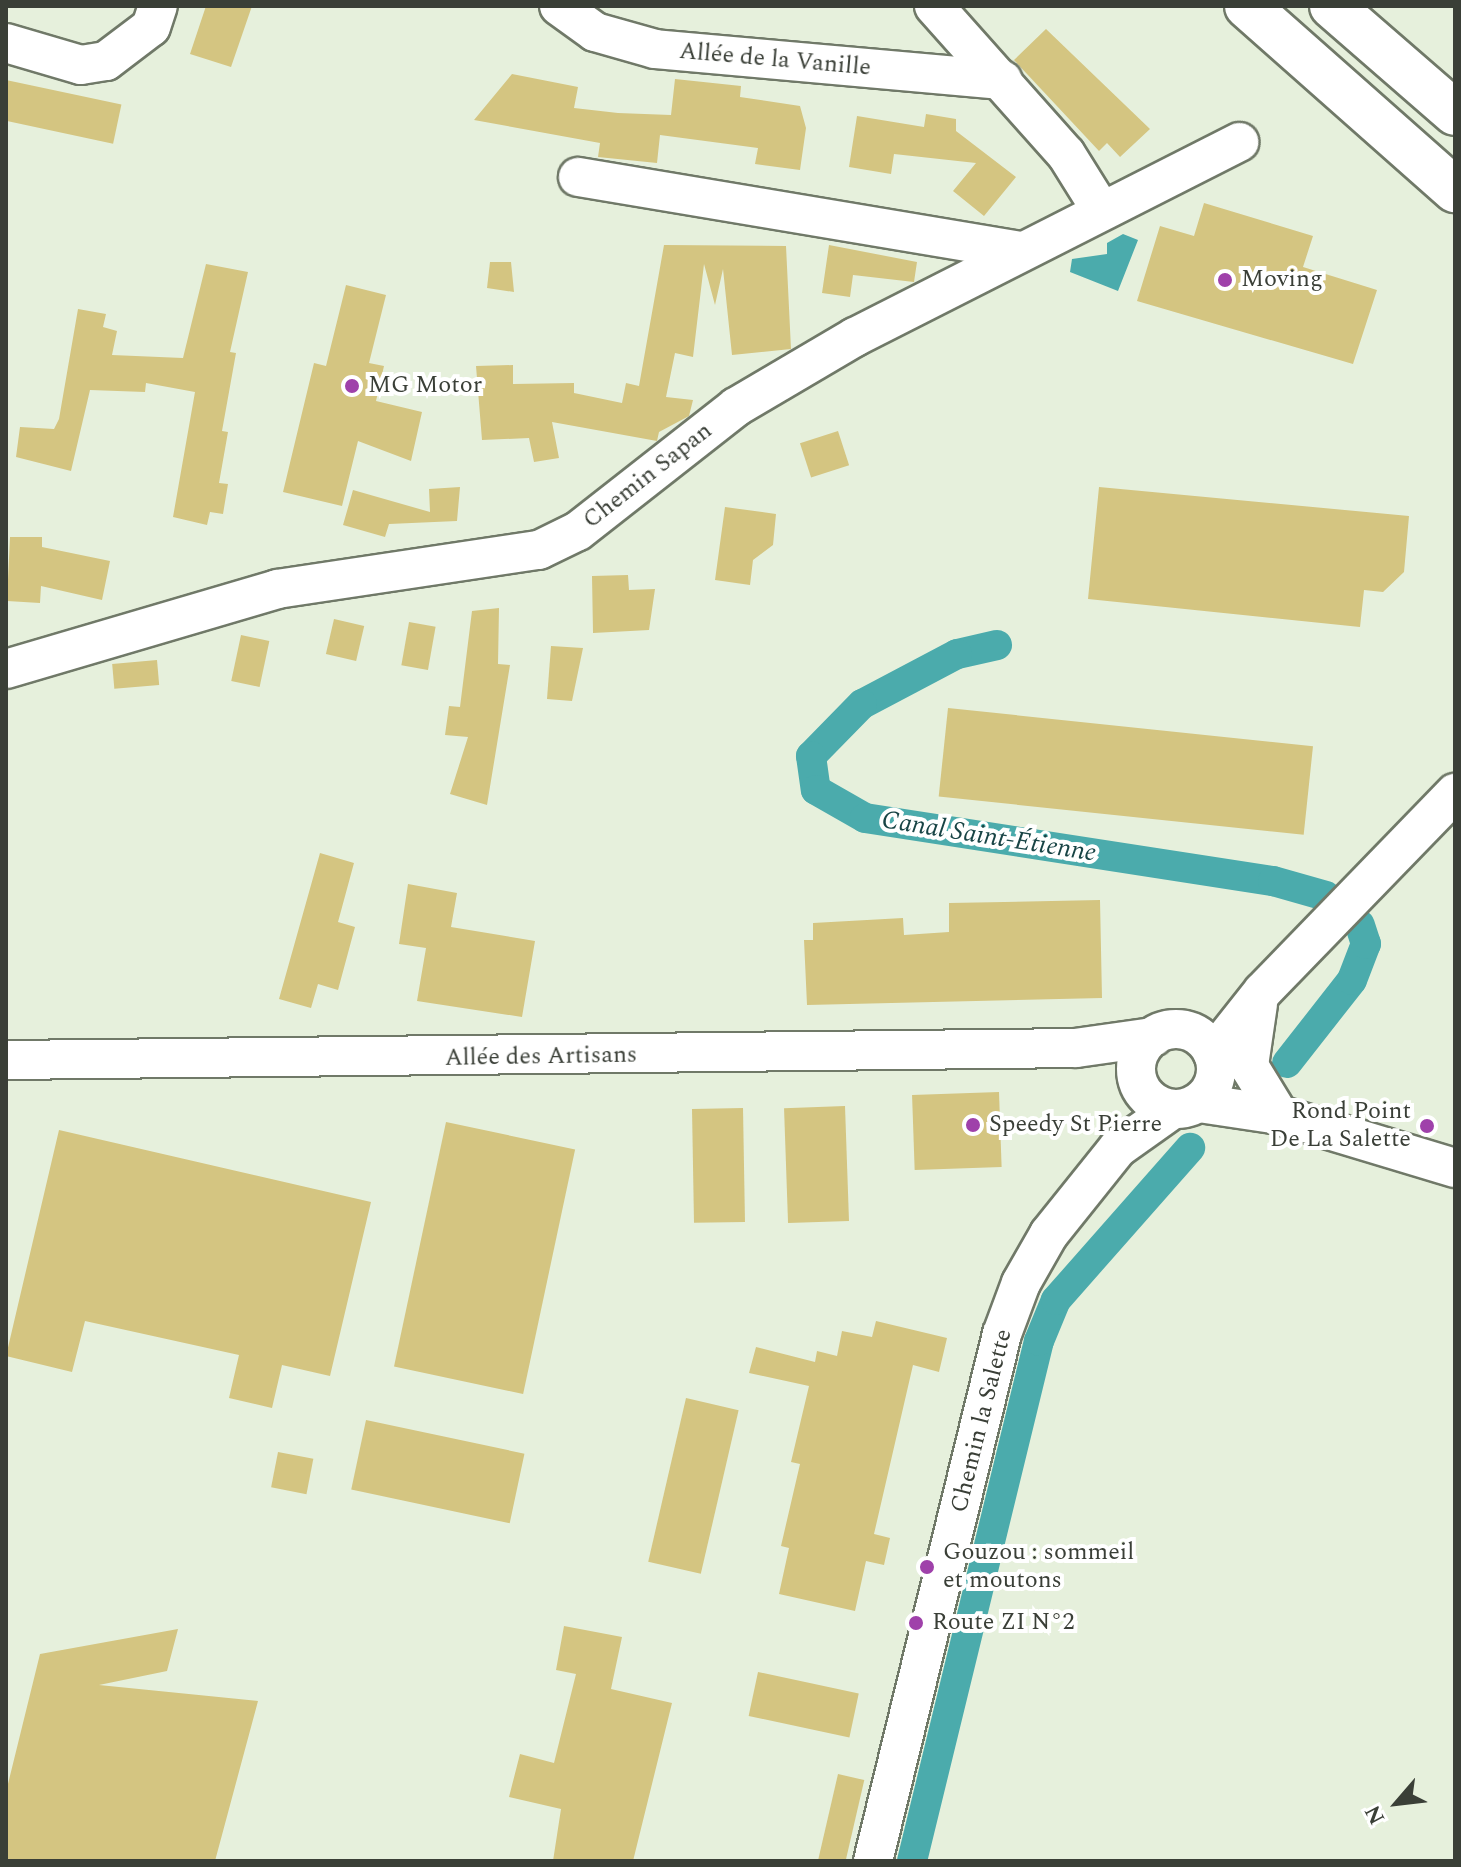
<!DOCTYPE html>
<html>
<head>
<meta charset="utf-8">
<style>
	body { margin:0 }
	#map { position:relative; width:1461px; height:1867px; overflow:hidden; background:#e6f0dc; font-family:Spectral,serif }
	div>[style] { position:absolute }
	.water>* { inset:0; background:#4babac }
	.canal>* { height:30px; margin:-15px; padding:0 15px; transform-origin:15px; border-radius:15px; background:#4babac }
	.building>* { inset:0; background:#d4c581; transform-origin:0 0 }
	.roads { filter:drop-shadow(2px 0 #707968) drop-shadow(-2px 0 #707968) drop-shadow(0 2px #707968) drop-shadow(0 -2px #707968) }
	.minor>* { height:38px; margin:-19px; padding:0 19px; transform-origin:19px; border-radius:19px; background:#fff }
	.minor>.ring { margin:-19px; padding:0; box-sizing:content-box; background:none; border:38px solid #fff; border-radius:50% }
	.highway>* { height:44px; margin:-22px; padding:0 22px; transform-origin:22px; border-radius:22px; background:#fff }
	.dots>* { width:22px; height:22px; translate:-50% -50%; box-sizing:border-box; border:4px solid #fff; border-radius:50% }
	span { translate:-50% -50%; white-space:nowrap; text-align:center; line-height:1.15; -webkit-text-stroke:8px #fff; paint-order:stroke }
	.street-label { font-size:24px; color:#3a3f37 }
	.poi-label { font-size:24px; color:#3a3f37 }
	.left { translate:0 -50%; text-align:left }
	.right { translate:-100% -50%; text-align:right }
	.water-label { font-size:26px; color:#184445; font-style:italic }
	.frame { position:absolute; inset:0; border:8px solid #3a3f37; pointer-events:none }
	.north { position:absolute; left:1357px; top:1763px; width:80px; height:80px; -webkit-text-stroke:6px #fff; paint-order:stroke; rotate:242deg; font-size:22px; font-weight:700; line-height:32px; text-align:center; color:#3a3f37 }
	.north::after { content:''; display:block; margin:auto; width:28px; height:36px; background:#3a3f37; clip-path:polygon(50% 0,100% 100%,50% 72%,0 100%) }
</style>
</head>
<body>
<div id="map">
	<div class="water">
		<div style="clip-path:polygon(1123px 234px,1138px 240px,1118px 291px,1070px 272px,1072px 259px,1107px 254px,1107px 243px)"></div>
	</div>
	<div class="canal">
		<div style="left:997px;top:645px;width:41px;rotate:167.3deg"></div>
		<div style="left:957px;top:654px;width:107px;rotate:152.2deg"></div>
		<div style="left:862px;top:704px;width:73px;rotate:134.4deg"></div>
		<div style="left:811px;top:756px;width:34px;rotate:82deg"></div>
		<div style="left:816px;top:790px;width:56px;rotate:29.7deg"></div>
		<div style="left:865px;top:818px;width:413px;rotate:8.8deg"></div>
		<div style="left:1273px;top:881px;width:55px;rotate:15.8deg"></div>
		<div style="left:1287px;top:1063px;width:105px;rotate:-51.9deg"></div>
		<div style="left:1352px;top:980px;width:39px;rotate:-69deg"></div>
		<div style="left:1366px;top:944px;width:20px;rotate:-108deg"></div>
		<div style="left:912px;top:1861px;width:535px;rotate:-76.28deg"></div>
		<div style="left:1039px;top:1341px;width:44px;rotate:-67.5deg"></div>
		<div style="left:1056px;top:1300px;width:203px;rotate:-48.6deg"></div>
	</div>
	<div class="building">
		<div style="clip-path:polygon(206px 6px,252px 6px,231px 67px,190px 54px)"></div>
		<div style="clip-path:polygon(1046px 29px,1150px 129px,1120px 157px,1107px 143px,1099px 151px,1014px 60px)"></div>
		<div style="clip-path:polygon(512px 74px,578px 87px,574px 108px,618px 113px,671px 115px,675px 79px,741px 86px,740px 97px,800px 106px,806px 128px,800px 170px,755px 164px,758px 148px,660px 135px,657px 163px,598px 157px,600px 143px,474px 120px)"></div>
		<div style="left:6px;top:80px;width:118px;height:40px;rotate:12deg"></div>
		<div style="clip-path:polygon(926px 114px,956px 119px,956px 131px,1016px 177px,984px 216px,953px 191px,976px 163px,894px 154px,891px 174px,849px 167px,857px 116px,924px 127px)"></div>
		<div style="clip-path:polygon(1204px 203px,1313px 236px,1303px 267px,1377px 290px,1353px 364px,1137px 301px,1160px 226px,1194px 236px)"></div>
		<div style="clip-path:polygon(664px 245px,786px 246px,791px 349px,732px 355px,723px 269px,715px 305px,704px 264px,693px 357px,675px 353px,666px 397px,693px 400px,689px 416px,659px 432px,657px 441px,552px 422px,559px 458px,534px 462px,529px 438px,482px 440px,476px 366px,513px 365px,513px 384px,574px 383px,574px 393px,622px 403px,626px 383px,639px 386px)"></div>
		<div style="clip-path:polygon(829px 245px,917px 262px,914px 282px,853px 275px,850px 297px,822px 293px)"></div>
		<div style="clip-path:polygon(490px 262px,511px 262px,514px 292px,487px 288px)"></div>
		<div style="clip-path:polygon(206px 264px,248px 272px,230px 352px,236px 353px,222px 431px,228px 432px,219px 483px,228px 484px,223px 514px,210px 512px,207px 525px,173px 517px,195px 392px,146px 383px,145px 392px,90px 390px,71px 471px,16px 457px,20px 427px,54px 429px,59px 419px,78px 309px,106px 314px,103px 327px,117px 331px,112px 355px,183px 358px)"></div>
		<div style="clip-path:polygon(346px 285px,386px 295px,369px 363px,384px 366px,376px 401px,422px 412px,411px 461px,358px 441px,342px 506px,283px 492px,314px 363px,326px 366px)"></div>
		<div style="left:838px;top:431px;width:36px;height:40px;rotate:72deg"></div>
		<div style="clip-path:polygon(460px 487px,457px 521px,389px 524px,385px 537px,343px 525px,353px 490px,430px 512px,429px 489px)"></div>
		<div style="clip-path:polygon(1099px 487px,1409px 516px,1404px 572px,1383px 592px,1364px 590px,1360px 627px,1088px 599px)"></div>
		<div style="clip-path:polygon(725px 507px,776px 514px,773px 545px,753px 560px,750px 585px,715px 580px)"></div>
		<div style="clip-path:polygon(10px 537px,42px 537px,42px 547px,110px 561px,102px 600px,41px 586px,40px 603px,7px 601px)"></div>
		<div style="clip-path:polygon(628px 575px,629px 590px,655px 589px,649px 630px,593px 633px,592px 576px)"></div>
		<div style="clip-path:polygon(499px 608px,498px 664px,510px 665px,487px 805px,450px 794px,468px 737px,445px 735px,449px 706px,460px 707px,472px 611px)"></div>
		<div style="left:334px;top:619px;width:31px;height:36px;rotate:13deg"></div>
		<div style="left:409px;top:622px;width:27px;height:44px;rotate:10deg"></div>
		<div style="left:241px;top:635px;width:29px;height:47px;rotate:12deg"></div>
		<div style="clip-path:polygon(551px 646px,583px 648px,572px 701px,547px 699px)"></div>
		<div style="left:157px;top:660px;width:25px;height:45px;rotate:85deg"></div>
		<div style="left:948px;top:708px;width:367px;height:89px;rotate:6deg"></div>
		<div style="clip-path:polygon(320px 853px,354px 863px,338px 922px,355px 927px,338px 990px,318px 984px,311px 1008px,279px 999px)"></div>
		<div style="clip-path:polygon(408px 884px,457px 893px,451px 927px,535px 941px,522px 1017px,417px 1001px,426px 948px,399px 944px)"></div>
		<div style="clip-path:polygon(1100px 900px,1102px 998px,807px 1005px,804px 940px,813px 940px,813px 923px,903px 918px,904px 935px,949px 932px,949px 903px)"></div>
		<div style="left:999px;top:1092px;width:75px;height:87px;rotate:88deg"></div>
		<div style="left:845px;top:1106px;width:115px;height:61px;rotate:88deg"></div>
		<div style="left:743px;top:1108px;width:114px;height:51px;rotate:89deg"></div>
		<div style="left:446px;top:1122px;width:132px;height:250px;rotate:12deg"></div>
		<div style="clip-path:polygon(59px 1130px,371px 1202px,330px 1376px,282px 1365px,272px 1408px,229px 1398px,239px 1355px,85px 1321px,72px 1372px,6px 1356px)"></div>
		<div style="clip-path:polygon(876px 1321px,947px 1338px,939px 1372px,913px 1365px,874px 1534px,890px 1538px,884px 1565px,866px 1561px,855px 1611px,779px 1594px,789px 1548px,781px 1546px,800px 1464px,791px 1462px,809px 1386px,749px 1373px,756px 1347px,815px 1362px,817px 1351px,837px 1356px,842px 1331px,872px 1337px)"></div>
		<div style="left:686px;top:1398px;width:54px;height:168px;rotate:13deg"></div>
		<div style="left:366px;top:1420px;width:162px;height:71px;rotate:12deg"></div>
		<div style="left:278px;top:1452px;width:36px;height:36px;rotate:11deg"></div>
		<div style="clip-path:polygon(564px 1626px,622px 1637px,611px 1689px,672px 1703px,633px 1861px,553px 1861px,561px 1809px,509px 1797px,520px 1754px,554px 1763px,576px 1674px,556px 1670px)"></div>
		<div style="clip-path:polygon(178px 1629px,167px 1671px,99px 1685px,258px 1701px,215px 1861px,6px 1861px,6px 1792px,40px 1654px)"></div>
		<div style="left:758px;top:1672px;width:103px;height:45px;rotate:12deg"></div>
		<div style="left:838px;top:1774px;width:27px;height:89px;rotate:13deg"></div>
	</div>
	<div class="roads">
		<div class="minor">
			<div style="left:559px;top:6px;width:44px;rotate:35.8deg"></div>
			<div style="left:595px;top:32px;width:62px;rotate:15.8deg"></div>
			<div style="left:655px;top:49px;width:349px;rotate:5.1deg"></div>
			<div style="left:934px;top:6px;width:198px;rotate:48.3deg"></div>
			<div style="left:1066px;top:154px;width:66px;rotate:58deg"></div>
			<div style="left:6px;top:43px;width:78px;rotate:16.3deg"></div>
			<div style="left:81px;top:65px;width:25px;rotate:-9deg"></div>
			<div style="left:106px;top:61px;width:56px;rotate:-37.1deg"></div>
			<div style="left:151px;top:27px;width:22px;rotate:-72deg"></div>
			<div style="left:578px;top:177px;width:448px;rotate:9.5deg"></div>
			<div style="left:6px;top:669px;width:283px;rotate:-16.4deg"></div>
			<div style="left:277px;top:589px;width:265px;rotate:-8.5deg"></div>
			<div style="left:539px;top:550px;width:43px;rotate:-26deg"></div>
			<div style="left:578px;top:531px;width:201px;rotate:-38.1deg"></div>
			<div style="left:736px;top:407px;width:138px;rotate:-30.5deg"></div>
			<div style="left:855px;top:337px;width:431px;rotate:-26.9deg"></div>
			<div style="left:1258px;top:1004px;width:63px;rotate:98.3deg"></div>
			<div style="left:1249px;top:1066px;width:57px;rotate:58.5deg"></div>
			<div class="ring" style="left:1136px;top:1029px;width:42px;height:42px"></div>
			<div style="left:1213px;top:1054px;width:80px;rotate:-51.6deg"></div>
			<div style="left:1263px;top:991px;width:276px;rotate:-45.9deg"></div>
			<div style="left:6px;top:1060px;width:1070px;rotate:-0.64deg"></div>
			<div style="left:1076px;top:1048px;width:78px;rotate:-8.1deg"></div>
			<div style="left:1199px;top:1103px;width:81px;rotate:8.5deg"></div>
			<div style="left:1279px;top:1115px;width:184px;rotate:16.8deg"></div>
			<div style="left:873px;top:1861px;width:543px;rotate:-76.25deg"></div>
			<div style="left:1002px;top:1334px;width:54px;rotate:-69.6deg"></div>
			<div style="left:1021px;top:1283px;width:56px;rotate:-60.3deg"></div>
			<div style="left:1049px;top:1234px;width:110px;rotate:-51.3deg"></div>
			<div style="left:1118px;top:1148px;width:67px;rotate:-35.3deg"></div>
		</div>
		<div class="highway">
			<div style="left:1247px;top:6px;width:278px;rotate:41.5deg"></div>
			<div style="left:1332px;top:6px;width:163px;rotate:41deg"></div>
		</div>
	</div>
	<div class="dots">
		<div style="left:1225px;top:280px;background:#9f41aa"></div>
		<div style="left:352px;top:386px;background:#9f41aa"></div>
		<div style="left:973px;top:1125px;background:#9f41aa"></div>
		<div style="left:1427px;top:1126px;background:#9f41aa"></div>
		<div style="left:927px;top:1567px;background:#9f41aa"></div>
		<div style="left:916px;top:1623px;background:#9f41aa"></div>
	</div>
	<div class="street-label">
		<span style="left:775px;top:60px;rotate:5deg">Allée de la Vanille</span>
		<span style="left:648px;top:476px;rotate:-38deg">Chemin Sapan</span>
		<span style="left:541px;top:1057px;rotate:-1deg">Allée des Artisans</span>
		<span style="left:982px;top:1421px;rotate:-76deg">Chemin la Salette</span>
	</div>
	<div class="poi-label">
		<span class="left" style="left:1241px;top:280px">Moving</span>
		<span class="left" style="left:368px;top:386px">MG Motor</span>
		<span class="right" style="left:1411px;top:1126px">Rond Point<br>De La Salette</span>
		<span class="left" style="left:989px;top:1125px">Speedy St Pierre</span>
		<span class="left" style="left:943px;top:1567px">Gouzou : sommeil<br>et moutons</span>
		<span class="left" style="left:932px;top:1623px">Route ZI N°2</span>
	</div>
	<div class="water-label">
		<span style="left:989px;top:837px;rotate:9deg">Canal Saint-Étienne</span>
	</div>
	<div class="frame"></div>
	<div class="north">N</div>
</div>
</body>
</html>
